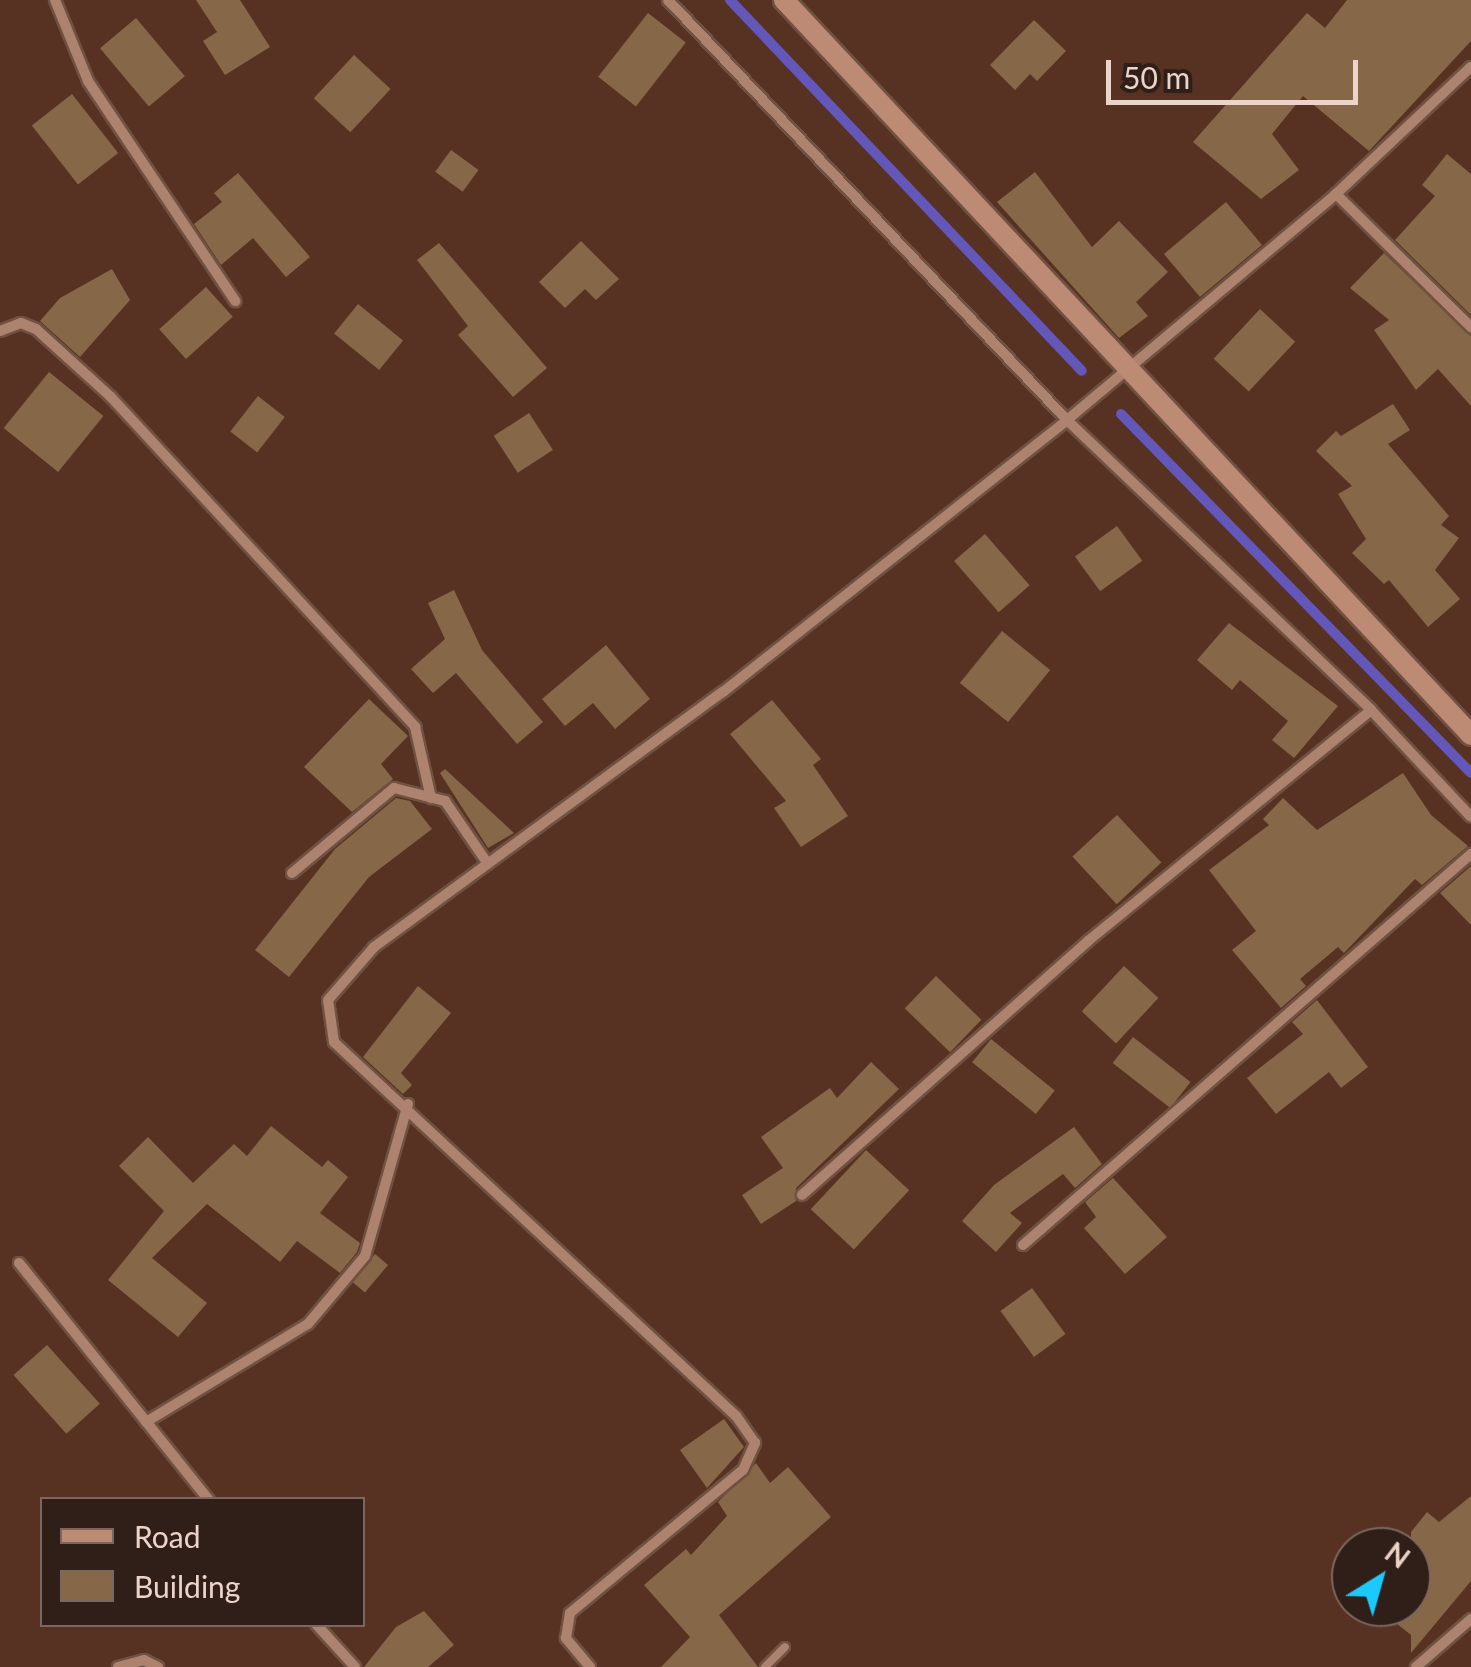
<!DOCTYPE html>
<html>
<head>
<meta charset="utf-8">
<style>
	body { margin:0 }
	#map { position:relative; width:1471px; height:1667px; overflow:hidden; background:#573222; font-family:Lato,sans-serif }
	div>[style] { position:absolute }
	.stream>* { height:10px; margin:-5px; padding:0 5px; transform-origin:5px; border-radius:5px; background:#6357ba }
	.building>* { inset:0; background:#866748; transform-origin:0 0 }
	.roads { filter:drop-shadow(2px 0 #705142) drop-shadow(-2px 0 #705142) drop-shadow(0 2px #705142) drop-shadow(0 -2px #705142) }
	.lane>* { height:8px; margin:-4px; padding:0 4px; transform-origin:4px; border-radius:4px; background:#ad8370 }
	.street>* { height:10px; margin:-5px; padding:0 5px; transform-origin:5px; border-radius:5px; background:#ad8370 }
	.secondary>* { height:20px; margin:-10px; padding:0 10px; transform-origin:10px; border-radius:10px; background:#bd8a74 }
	span { translate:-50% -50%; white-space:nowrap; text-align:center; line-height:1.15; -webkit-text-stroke:8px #301f18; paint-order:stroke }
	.legend { position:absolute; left:40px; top:1497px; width:325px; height:130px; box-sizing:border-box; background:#301f18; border:2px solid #7b675f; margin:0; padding:12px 18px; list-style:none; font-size:30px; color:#ecd4ca }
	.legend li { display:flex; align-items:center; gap:20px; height:50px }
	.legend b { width:50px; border:2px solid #7b675f }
	.north { position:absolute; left:1331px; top:1527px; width:100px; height:100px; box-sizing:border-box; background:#301f18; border:2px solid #7b675f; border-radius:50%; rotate:37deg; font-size:28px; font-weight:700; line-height:40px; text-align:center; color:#ecd4ca }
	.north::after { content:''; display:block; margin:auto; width:35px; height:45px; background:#1cc9fc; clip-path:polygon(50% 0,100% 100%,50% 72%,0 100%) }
	.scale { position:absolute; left:1106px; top:60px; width:252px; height:45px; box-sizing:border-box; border:5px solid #ecd4ca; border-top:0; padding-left:12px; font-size:30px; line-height:35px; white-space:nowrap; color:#ecd4ca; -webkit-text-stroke:8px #301f18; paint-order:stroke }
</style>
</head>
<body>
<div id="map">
	<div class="stream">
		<div style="left:730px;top:0;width:511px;rotate:46.51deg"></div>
		<div style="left:1121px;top:414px;width:501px;rotate:45.73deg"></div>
	</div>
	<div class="building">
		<div style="clip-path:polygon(196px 0,240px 0,270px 47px,225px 75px,203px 41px,217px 32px)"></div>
		<div style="clip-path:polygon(1347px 0,1471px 0,1471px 41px,1369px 151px,1303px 96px,1272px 134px,1299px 170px,1261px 199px,1193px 142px,1307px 13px,1325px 28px)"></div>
		<div style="left:648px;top:13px;width:48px;height:81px;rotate:38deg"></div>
		<div style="left:136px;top:18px;width:76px;height:47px;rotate:50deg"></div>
		<div style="clip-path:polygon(1034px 20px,1066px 51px,1037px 81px,1030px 74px,1015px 90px,990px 65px)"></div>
		<div style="left:354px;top:55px;width:50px;height:59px;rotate:43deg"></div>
		<div style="left:72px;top:94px;width:75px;height:51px;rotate:52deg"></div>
		<div style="left:451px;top:150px;width:34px;height:27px;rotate:36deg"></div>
		<div style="clip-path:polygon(1447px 154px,1471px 174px,1471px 315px,1395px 240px,1435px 196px,1422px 185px)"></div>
		<div style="clip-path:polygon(1035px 172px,1092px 247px,1119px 221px,1168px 272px,1136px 302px,1148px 316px,1119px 338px,997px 202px)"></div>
		<div style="clip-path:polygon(238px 173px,310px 257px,286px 277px,253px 238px,221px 265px,194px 224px,222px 202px,214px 193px)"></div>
		<div style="left:1226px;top:202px;width:56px;height:81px;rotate:50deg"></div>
		<div style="clip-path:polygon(581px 241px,619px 279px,596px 300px,585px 289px,565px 308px,539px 282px)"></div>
		<div style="clip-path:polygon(439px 243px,547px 368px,513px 397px,458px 335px,468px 326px,417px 260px)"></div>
		<div style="clip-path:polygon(1384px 253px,1471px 336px,1471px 406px,1438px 369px,1416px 390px,1374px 330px,1389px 320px,1350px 288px)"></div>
		<div style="clip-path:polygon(112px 269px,130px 300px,80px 357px,40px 321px,60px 298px)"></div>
		<div style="left:206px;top:287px;width:40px;height:63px;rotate:48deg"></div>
		<div style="left:358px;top:304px;width:58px;height:38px;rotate:39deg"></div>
		<div style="left:1260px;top:309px;width:48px;height:68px;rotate:43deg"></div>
		<div style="left:49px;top:372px;width:70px;height:72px;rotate:39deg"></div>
		<div style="left:258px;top:396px;width:34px;height:45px;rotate:38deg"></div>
		<div style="clip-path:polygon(1393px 404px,1410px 430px,1388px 444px,1449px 516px,1441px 525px,1459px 538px,1435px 570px,1460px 599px,1428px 627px,1389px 580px,1384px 584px,1352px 553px,1366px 539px,1338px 494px,1352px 486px,1316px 451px,1336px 431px,1341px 436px)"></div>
		<div style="left:529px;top:413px;width:44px;height:42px;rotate:57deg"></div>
		<div style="left:1117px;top:526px;width:43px;height:52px;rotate:54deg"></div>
		<div style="left:985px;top:534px;width:68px;height:41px;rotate:49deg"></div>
		<div style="clip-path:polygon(454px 590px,482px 650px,543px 722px,517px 744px,456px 673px,433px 693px,411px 669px,445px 639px,428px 603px)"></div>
		<div style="clip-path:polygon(1229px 623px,1338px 706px,1294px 758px,1272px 740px,1288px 721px,1240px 680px,1232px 690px,1197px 660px)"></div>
		<div style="left:1002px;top:631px;width:62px;height:67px;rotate:39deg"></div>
		<div style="clip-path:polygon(606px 645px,650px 699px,615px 729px,593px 703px,565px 726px,542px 699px)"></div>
		<div style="clip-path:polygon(369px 699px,408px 736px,381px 764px,393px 779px,352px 812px,304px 767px)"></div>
		<div style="clip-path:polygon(772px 700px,821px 759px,813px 765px,848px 816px,801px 847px,774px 808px,786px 801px,730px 734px)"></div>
		<div style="clip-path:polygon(445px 769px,514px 833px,488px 848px,440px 773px)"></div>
		<div style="clip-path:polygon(1403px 773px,1431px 815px,1468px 846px,1422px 885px,1415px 879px,1344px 953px,1338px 947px,1300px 979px,1306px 986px,1281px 1008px,1232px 950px,1256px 931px,1209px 870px,1269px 825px,1263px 819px,1283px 798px,1317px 830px)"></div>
		<div style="clip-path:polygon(396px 798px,410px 801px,432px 829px,369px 877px,289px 977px,255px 950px,335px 849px)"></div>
		<div style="left:1117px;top:815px;width:65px;height:61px;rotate:47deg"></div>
		<div style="clip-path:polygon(1471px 866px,1471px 925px,1440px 893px)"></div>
		<div style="left:1124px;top:966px;width:47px;height:62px;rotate:43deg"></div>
		<div style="left:936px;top:976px;width:63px;height:45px;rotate:44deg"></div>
		<div style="clip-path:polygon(418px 986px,451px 1013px,401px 1073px,412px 1085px,403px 1094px,363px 1057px)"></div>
		<div style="clip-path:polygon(1317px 1000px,1368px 1067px,1341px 1088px,1329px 1072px,1276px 1114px,1247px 1078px,1303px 1034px,1292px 1022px)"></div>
		<div style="left:1133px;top:1037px;width:73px;height:33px;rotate:38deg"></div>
		<div style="left:991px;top:1039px;width:82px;height:30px;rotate:39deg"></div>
		<div style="clip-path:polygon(871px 1062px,899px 1089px,796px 1188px,796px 1201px,761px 1224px,742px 1195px,783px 1168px,761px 1137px,830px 1088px,837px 1098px)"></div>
		<div style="clip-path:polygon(271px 1126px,322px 1167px,328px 1160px,348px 1177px,320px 1213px,360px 1243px,357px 1252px,340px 1273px,297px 1241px,280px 1262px,207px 1204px,152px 1258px,207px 1303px,178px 1337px,108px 1280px,164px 1211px,119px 1166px,148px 1137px,193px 1183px,234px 1144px,247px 1156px)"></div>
		<div style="clip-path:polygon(1074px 1127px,1102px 1164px,1075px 1188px,1063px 1174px,1010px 1213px,1022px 1223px,996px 1252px,962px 1221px,994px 1185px)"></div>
		<div style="left:866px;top:1150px;width:59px;height:81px;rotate:43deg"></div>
		<div style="clip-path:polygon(1113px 1178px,1167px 1237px,1125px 1274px,1084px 1228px,1096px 1217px,1085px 1202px)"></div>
		<div style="left:375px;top:1254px;width:17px;height:36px;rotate:40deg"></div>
		<div style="left:1032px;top:1288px;width:57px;height:39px;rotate:54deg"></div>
		<div style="left:47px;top:1345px;width:79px;height:45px;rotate:48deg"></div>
		<div style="clip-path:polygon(724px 1419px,744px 1447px,707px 1488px,680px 1450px)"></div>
		<div style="clip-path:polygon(756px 1463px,770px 1483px,788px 1467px,831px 1517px,719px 1615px,758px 1667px,661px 1667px,690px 1637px,644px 1585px,686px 1549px,691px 1555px,727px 1516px,718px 1502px)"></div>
		<div style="clip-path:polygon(1471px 1496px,1471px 1581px,1411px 1653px,1411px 1635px,1376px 1607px,1411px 1607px,1411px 1532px,1427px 1512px,1439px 1522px)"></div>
		<div style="clip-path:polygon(424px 1611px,454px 1645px,428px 1667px,364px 1667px,396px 1627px)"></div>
	</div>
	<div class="roads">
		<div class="lane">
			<div style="left:765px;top:1667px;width:28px;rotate:-45deg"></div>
		</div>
		<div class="street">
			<div style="left:55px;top:0;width:87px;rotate:67.8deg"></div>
			<div style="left:88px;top:81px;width:265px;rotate:56.2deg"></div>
			<div style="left:668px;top:0;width:579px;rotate:46.47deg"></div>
			<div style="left:1067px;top:420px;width:420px;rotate:43.6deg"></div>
			<div style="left:1371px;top:710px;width:146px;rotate:46.9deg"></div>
			<div style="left:1336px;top:194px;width:190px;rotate:44.6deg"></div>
			<div style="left:0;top:331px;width:22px;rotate:-21deg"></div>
			<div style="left:21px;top:323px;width:16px;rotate:22deg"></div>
			<div style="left:36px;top:329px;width:101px;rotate:42.2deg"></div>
			<div style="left:111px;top:397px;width:449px;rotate:47.3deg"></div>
			<div style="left:415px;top:727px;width:73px;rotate:77.3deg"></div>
			<div style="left:292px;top:873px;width:133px;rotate:-39.8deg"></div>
			<div style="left:394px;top:788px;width:53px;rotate:14.3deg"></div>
			<div style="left:445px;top:801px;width:76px;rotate:55.7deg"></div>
			<div style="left:802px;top:1195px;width:383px;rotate:-41.6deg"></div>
			<div style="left:1088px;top:941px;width:365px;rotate:-39.2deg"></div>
			<div style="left:1023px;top:1245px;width:595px;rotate:-41.11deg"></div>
			<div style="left:19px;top:1263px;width:304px;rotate:51.3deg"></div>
			<div style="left:146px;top:1422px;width:189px;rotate:-31.2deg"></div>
			<div style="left:308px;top:1324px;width:89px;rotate:-50deg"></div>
			<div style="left:365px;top:1256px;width:158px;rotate:-74.2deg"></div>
			<div style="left:316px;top:1624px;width:58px;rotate:47.8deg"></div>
			<div style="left:118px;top:1667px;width:27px;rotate:-15deg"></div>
			<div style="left:144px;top:1660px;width:16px;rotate:27deg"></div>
			<div style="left:590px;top:1667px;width:38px;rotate:-130deg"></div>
			<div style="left:566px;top:1638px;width:25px;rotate:-81deg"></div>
			<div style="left:570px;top:1613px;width:224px;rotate:-39.6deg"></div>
			<div style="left:743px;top:1470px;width:30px;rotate:-66deg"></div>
			<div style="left:755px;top:1443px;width:33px;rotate:-125deg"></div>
			<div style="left:736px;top:1416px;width:549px;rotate:-137.07deg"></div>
			<div style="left:334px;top:1042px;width:42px;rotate:-98.1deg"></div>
			<div style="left:328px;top:1000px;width:70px;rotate:-49deg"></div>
			<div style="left:374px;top:947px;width:432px;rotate:-36.2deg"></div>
			<div style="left:723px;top:692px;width:439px;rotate:-38.3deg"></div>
			<div style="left:1067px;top:420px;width:351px;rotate:-40deg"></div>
			<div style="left:1336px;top:194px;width:185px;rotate:-43.3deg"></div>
			<div style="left:1416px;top:1667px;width:73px;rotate:-41.1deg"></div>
		</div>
		<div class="secondary">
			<div style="left:784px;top:0;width:1006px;rotate:46.93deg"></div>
		</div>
	</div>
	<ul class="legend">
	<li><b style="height:12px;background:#bd8a74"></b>Road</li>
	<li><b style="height:28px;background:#866748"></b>Building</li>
	</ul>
	<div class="north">N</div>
	<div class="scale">50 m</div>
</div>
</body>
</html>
